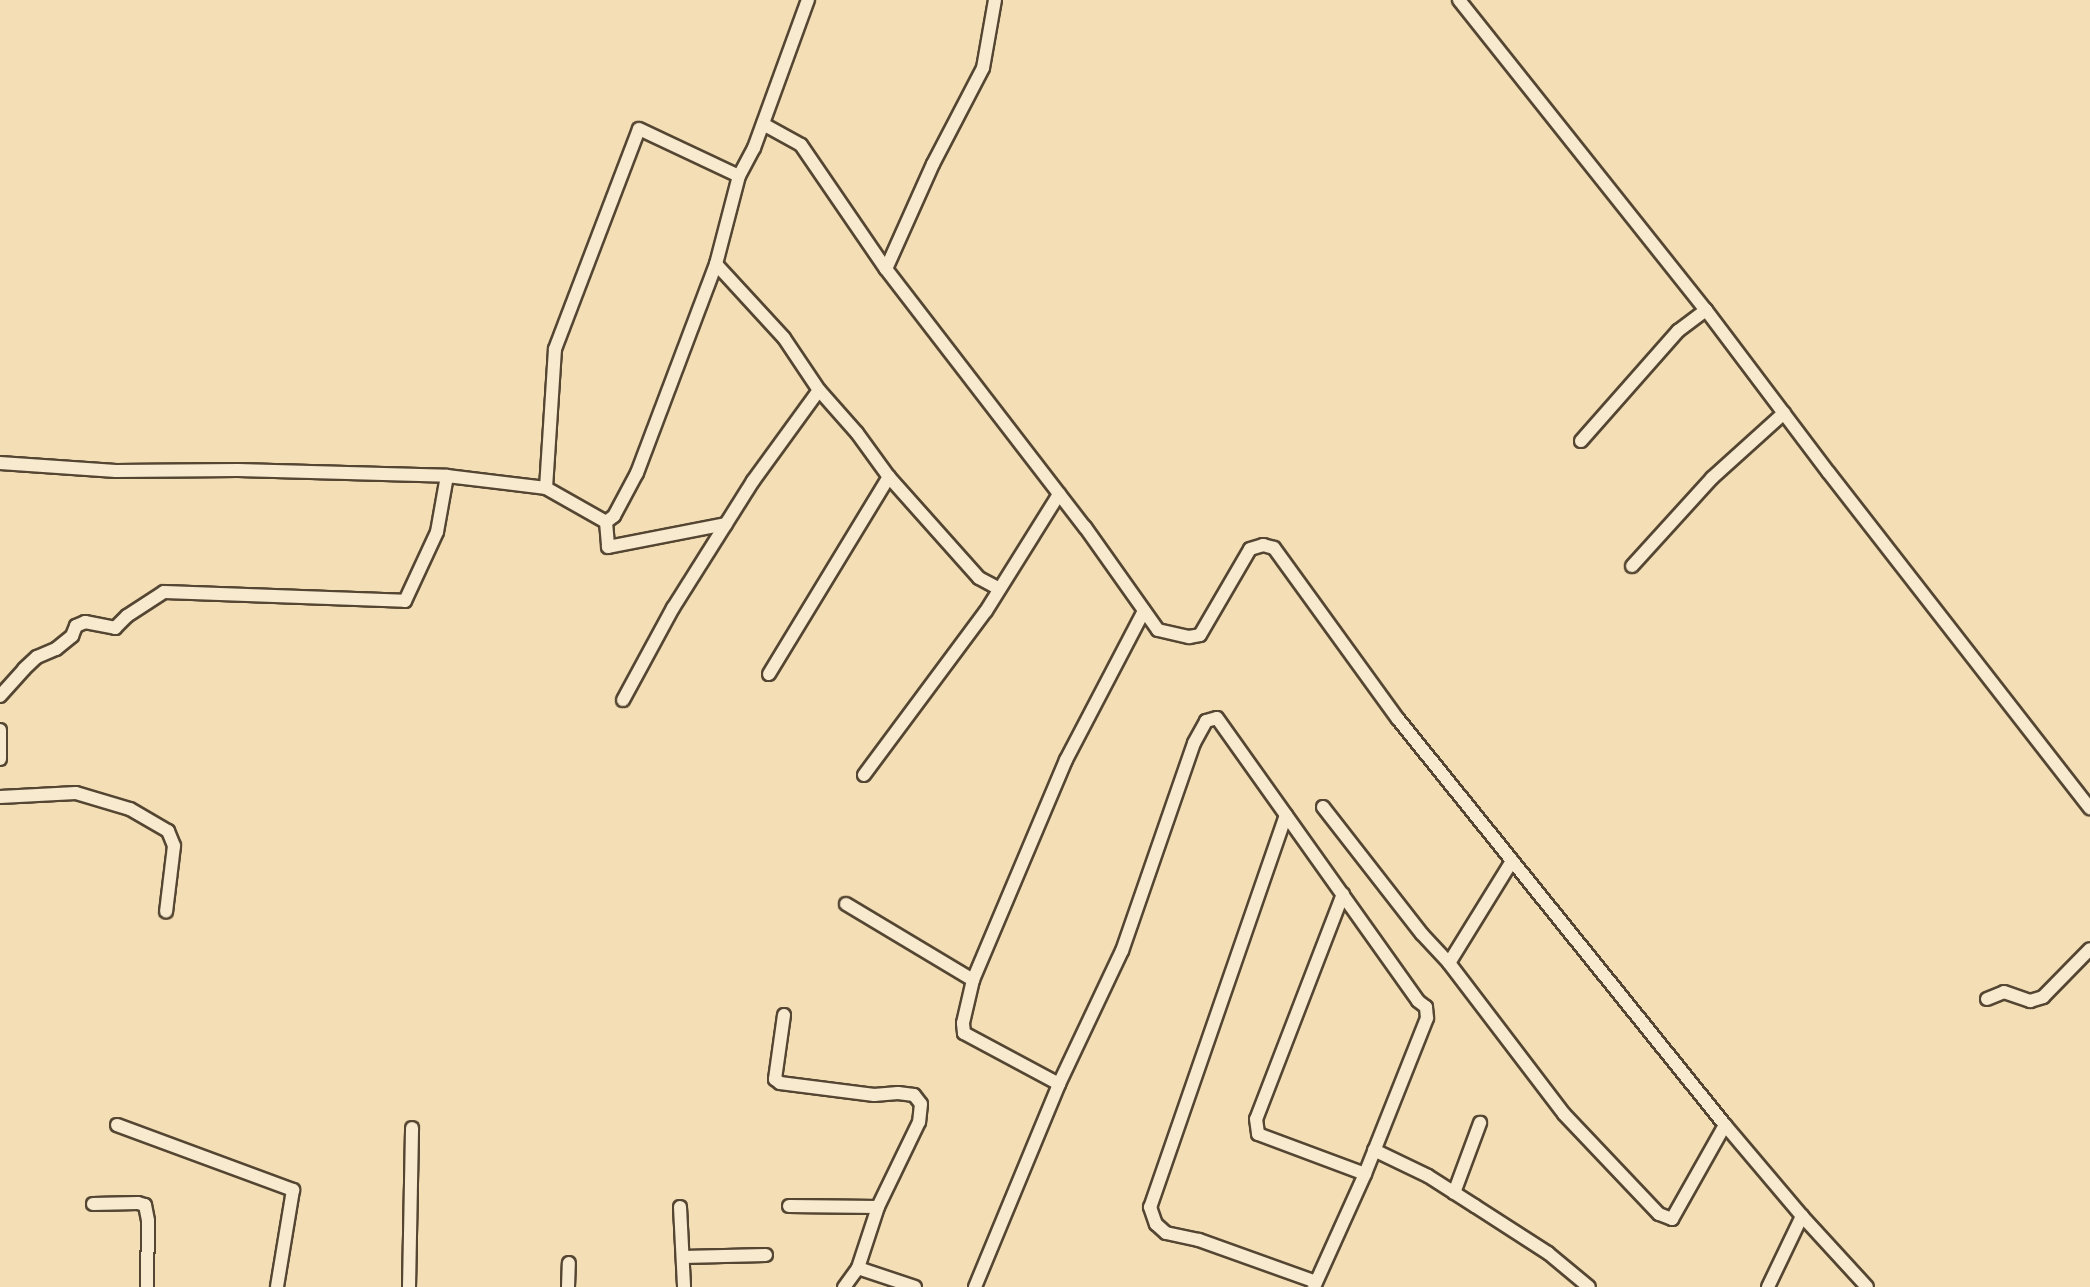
<!DOCTYPE html>
<html>
<head>
<meta charset="utf-8">
<style>
	body { margin:0 }
	#map { position:relative; width:2090px; height:1287px; overflow:hidden; background:#f3deb5; font-family:"Libre Bodoni",serif }
	div>[style] { position:absolute }
	.roads { filter:drop-shadow(2px 0 #544632) drop-shadow(-2px 0 #544632) drop-shadow(0 2px #544632) drop-shadow(0 -2px #544632) }
	.minor>* { height:12px; margin:-6px; padding:0 6px; transform-origin:6px; border-radius:6px; background:#f7eacf }
	span { translate:-50% -50%; white-space:nowrap; text-align:center; line-height:1.15; -webkit-text-stroke:5px #f7eacf; paint-order:stroke }
</style>
</head>
<body>
<div id="map">
	<div class="roads">
		<div class="minor">
			<div style="left:1459px;top:0;width:396px;rotate:51.5deg"></div>
			<div style="left:1706px;top:310px;width:204px;rotate:53deg"></div>
			<div style="left:1829px;top:473px;width:425px;rotate:52.1deg"></div>
			<div style="left:763px;top:124px;width:43px;rotate:28.9deg"></div>
			<div style="left:801px;top:145px;width:150px;rotate:55.6deg"></div>
			<div style="left:886px;top:269px;width:326px;rotate:52.4deg"></div>
			<div style="left:1085px;top:527px;width:126px;rotate:54.7deg"></div>
			<div style="left:1158px;top:630px;width:32px;rotate:13deg"></div>
			<div style="left:1189px;top:637px;width:11px;rotate:-10deg"></div>
			<div style="left:1200px;top:635px;width:99px;rotate:-59.8deg"></div>
			<div style="left:1250px;top:549px;width:14px;rotate:-17deg"></div>
			<div style="left:1263px;top:545px;width:11px;rotate:15deg"></div>
			<div style="left:1274px;top:548px;width:211px;rotate:54.1deg"></div>
			<div style="left:1398px;top:719px;width:521px;rotate:51.15deg"></div>
			<div style="left:1725px;top:1125px;width:119px;rotate:49.8deg"></div>
			<div style="left:1802px;top:1216px;width:96px;rotate:47.5deg"></div>
			<div style="left:716px;top:264px;width:100px;rotate:47.4deg"></div>
			<div style="left:784px;top:338px;width:63px;rotate:56.1deg"></div>
			<div style="left:819px;top:390px;width:57px;rotate:48.5deg"></div>
			<div style="left:857px;top:433px;width:54px;rotate:54deg"></div>
			<div style="left:889px;top:477px;width:135px;rotate:48.3deg"></div>
			<div style="left:979px;top:578px;width:21px;rotate:28deg"></div>
			<div style="left:886px;top:269px;width:115px;rotate:-65.9deg"></div>
			<div style="left:933px;top:164px;width:108px;rotate:-62.5deg"></div>
			<div style="left:983px;top:68px;width:69px;rotate:-80deg"></div>
			<div style="left:1581px;top:441px;width:147px;rotate:-48.6deg"></div>
			<div style="left:1678px;top:331px;width:35px;rotate:-37deg"></div>
			<div style="left:0;top:463px;width:116px;rotate:3.9deg"></div>
			<div style="left:116px;top:471px;width:122px;rotate:-0.5deg"></div>
			<div style="left:238px;top:470px;width:209px;rotate:1.6deg"></div>
			<div style="left:447px;top:476px;width:100px;rotate:6.9deg"></div>
			<div style="left:546px;top:488px;width:69px;rotate:29.5deg"></div>
			<div style="left:606px;top:522px;width:10px;rotate:-37deg"></div>
			<div style="left:614px;top:516px;width:49px;rotate:-61.9deg"></div>
			<div style="left:637px;top:473px;width:223px;rotate:-69.3deg"></div>
			<div style="left:716px;top:264px;width:91px;rotate:-75.4deg"></div>
			<div style="left:739px;top:176px;width:32px;rotate:-62deg"></div>
			<div style="left:754px;top:148px;width:158px;rotate:-70deg"></div>
			<div style="left:546px;top:488px;width:139px;rotate:-86.3deg"></div>
			<div style="left:555px;top:349px;width:235px;rotate:-69.1deg"></div>
			<div style="left:639px;top:129px;width:110px;rotate:25.2deg"></div>
			<div style="left:606px;top:522px;width:25px;rotate:85deg"></div>
			<div style="left:608px;top:547px;width:120px;rotate:-11deg"></div>
			<div style="left:1632px;top:566px;width:119px;rotate:-47.7deg"></div>
			<div style="left:1712px;top:478px;width:97px;rotate:-42.1deg"></div>
			<div style="left:769px;top:674px;width:231px;rotate:-58.7deg"></div>
			<div style="left:0;top:696px;width:36px;rotate:-48deg"></div>
			<div style="left:24px;top:669px;width:18px;rotate:-43deg"></div>
			<div style="left:37px;top:657px;width:21px;rotate:-23deg"></div>
			<div style="left:56px;top:649px;width:21px;rotate:-39deg"></div>
			<div style="left:72px;top:636px;width:11px;rotate:-68deg"></div>
			<div style="left:76px;top:626px;width:10px;rotate:-24deg"></div>
			<div style="left:85px;top:622px;width:31px;rotate:11deg"></div>
			<div style="left:115px;top:628px;width:17px;rotate:-45deg"></div>
			<div style="left:127px;top:616px;width:44px;rotate:-33deg"></div>
			<div style="left:164px;top:592px;width:241px;rotate:2.1deg"></div>
			<div style="left:405px;top:601px;width:76px;rotate:-65.1deg"></div>
			<div style="left:437px;top:532px;width:57px;rotate:-79.9deg"></div>
			<div style="left:623px;top:700px;width:105px;rotate:-61.5deg"></div>
			<div style="left:673px;top:608px;width:150px;rotate:-57.8deg"></div>
			<div style="left:753px;top:481px;width:112px;rotate:-54deg"></div>
			<div style="left:0;top:730px;width:29px;rotate:90deg"></div>
			<div style="left:864px;top:775px;width:204px;rotate:-53.4deg"></div>
			<div style="left:986px;top:611px;width:138px;rotate:-58deg"></div>
			<div style="left:0;top:797px;width:76px;rotate:-3deg"></div>
			<div style="left:76px;top:793px;width:56px;rotate:16.5deg"></div>
			<div style="left:130px;top:809px;width:44px;rotate:30.1deg"></div>
			<div style="left:168px;top:831px;width:16px;rotate:68deg"></div>
			<div style="left:174px;top:846px;width:66px;rotate:96.9deg"></div>
			<div style="left:1323px;top:807px;width:161px;rotate:52.1deg"></div>
			<div style="left:1422px;top:934px;width:40px;rotate:47deg"></div>
			<div style="left:1449px;top:963px;width:190px;rotate:52.7deg"></div>
			<div style="left:1564px;top:1114px;width:138px;rotate:46.5deg"></div>
			<div style="left:1659px;top:1214px;width:14px;rotate:21deg"></div>
			<div style="left:1672px;top:1219px;width:108px;rotate:-60.6deg"></div>
			<div style="left:1286px;top:815px;width:415px;rotate:109.1deg"></div>
			<div style="left:1150px;top:1207px;width:18px;rotate:71deg"></div>
			<div style="left:1156px;top:1224px;width:13px;rotate:42deg"></div>
			<div style="left:1166px;top:1233px;width:34px;rotate:12deg"></div>
			<div style="left:1199px;top:1240px;width:124px;rotate:19.7deg"></div>
			<div style="left:1343px;top:894px;width:241px;rotate:111.1deg"></div>
			<div style="left:1256px;top:1119px;width:15px;rotate:82deg"></div>
			<div style="left:1258px;top:1134px;width:114px;rotate:20.5deg"></div>
			<div style="left:846px;top:904px;width:148px;rotate:30.9deg"></div>
			<div style="left:1449px;top:963px;width:120px;rotate:-58.3deg"></div>
			<div style="left:1987px;top:999px;width:18px;rotate:-22deg"></div>
			<div style="left:2004px;top:992px;width:28px;rotate:19deg"></div>
			<div style="left:2030px;top:1001px;width:14px;rotate:-17deg"></div>
			<div style="left:2043px;top:997px;width:67px;rotate:-45.6deg"></div>
			<div style="left:784px;top:1015px;width:65px;rotate:98deg"></div>
			<div style="left:775px;top:1079px;width:6px;rotate:39deg"></div>
			<div style="left:780px;top:1083px;width:95px;rotate:7.3deg"></div>
			<div style="left:874px;top:1095px;width:24px;rotate:-5deg"></div>
			<div style="left:898px;top:1093px;width:16px;rotate:7deg"></div>
			<div style="left:914px;top:1095px;width:11px;rotate:52deg"></div>
			<div style="left:921px;top:1104px;width:18px;rotate:96deg"></div>
			<div style="left:919px;top:1122px;width:94px;rotate:115.8deg"></div>
			<div style="left:878px;top:1207px;width:64px;rotate:108.2deg"></div>
			<div style="left:858px;top:1268px;width:24px;rotate:126deg"></div>
			<div style="left:1059px;top:1084px;width:108px;rotate:-151.8deg"></div>
			<div style="left:964px;top:1033px;width:10px;rotate:-96deg"></div>
			<div style="left:963px;top:1023px;width:44px;rotate:-76.9deg"></div>
			<div style="left:973px;top:980px;width:239px;rotate:-67.1deg"></div>
			<div style="left:1066px;top:760px;width:168px;rotate:-62.4deg"></div>
			<div style="left:117px;top:1125px;width:188px;rotate:20.3deg"></div>
			<div style="left:293px;top:1190px;width:98px;rotate:99.4deg"></div>
			<div style="left:1374px;top:1150px;width:60px;rotate:25.7deg"></div>
			<div style="left:1428px;top:1176px;width:56px;rotate:32.6deg"></div>
			<div style="left:1475px;top:1206px;width:87px;rotate:32.8deg"></div>
			<div style="left:1548px;top:1253px;width:53px;rotate:39.7deg"></div>
			<div style="left:1454px;top:1193px;width:75px;rotate:-69.6deg"></div>
			<div style="left:93px;top:1204px;width:45px;rotate:-1.3deg"></div>
			<div style="left:138px;top:1203px;width:7px;rotate:16deg"></div>
			<div style="left:145px;top:1205px;width:16px;rotate:79deg"></div>
			<div style="left:148px;top:1221px;width:66px;rotate:90.9deg"></div>
			<div style="left:789px;top:1206px;width:89px;rotate:0.6deg"></div>
			<div style="left:680px;top:1207px;width:80px;rotate:87.1deg"></div>
			<div style="left:683px;top:1257px;width:83px;rotate:-1.4deg"></div>
			<div style="left:858px;top:1268px;width:60px;rotate:18.4deg"></div>
			<div style="left:409px;top:1287px;width:159px;rotate:-88.9deg"></div>
			<div style="left:568px;top:1287px;width:24px;rotate:-88deg"></div>
			<div style="left:975px;top:1287px;width:220px;rotate:-67.5deg"></div>
			<div style="left:1059px;top:1084px;width:147px;rotate:-64.7deg"></div>
			<div style="left:1122px;top:951px;width:220px;rotate:-70.9deg"></div>
			<div style="left:1194px;top:743px;width:25px;rotate:-61deg"></div>
			<div style="left:1206px;top:721px;width:11px;rotate:-15deg"></div>
			<div style="left:1217px;top:718px;width:347px;rotate:54.6deg"></div>
			<div style="left:1418px;top:1001px;width:10px;rotate:37deg"></div>
			<div style="left:1426px;top:1007px;width:11px;rotate:85deg"></div>
			<div style="left:1427px;top:1018px;width:168px;rotate:111.7deg"></div>
			<div style="left:1365px;top:1174px;width:124px;rotate:114.3deg"></div>
			<div style="left:1768px;top:1287px;width:79px;rotate:-64.4deg"></div>
		</div>
	</div>
</div>
</body>
</html>
